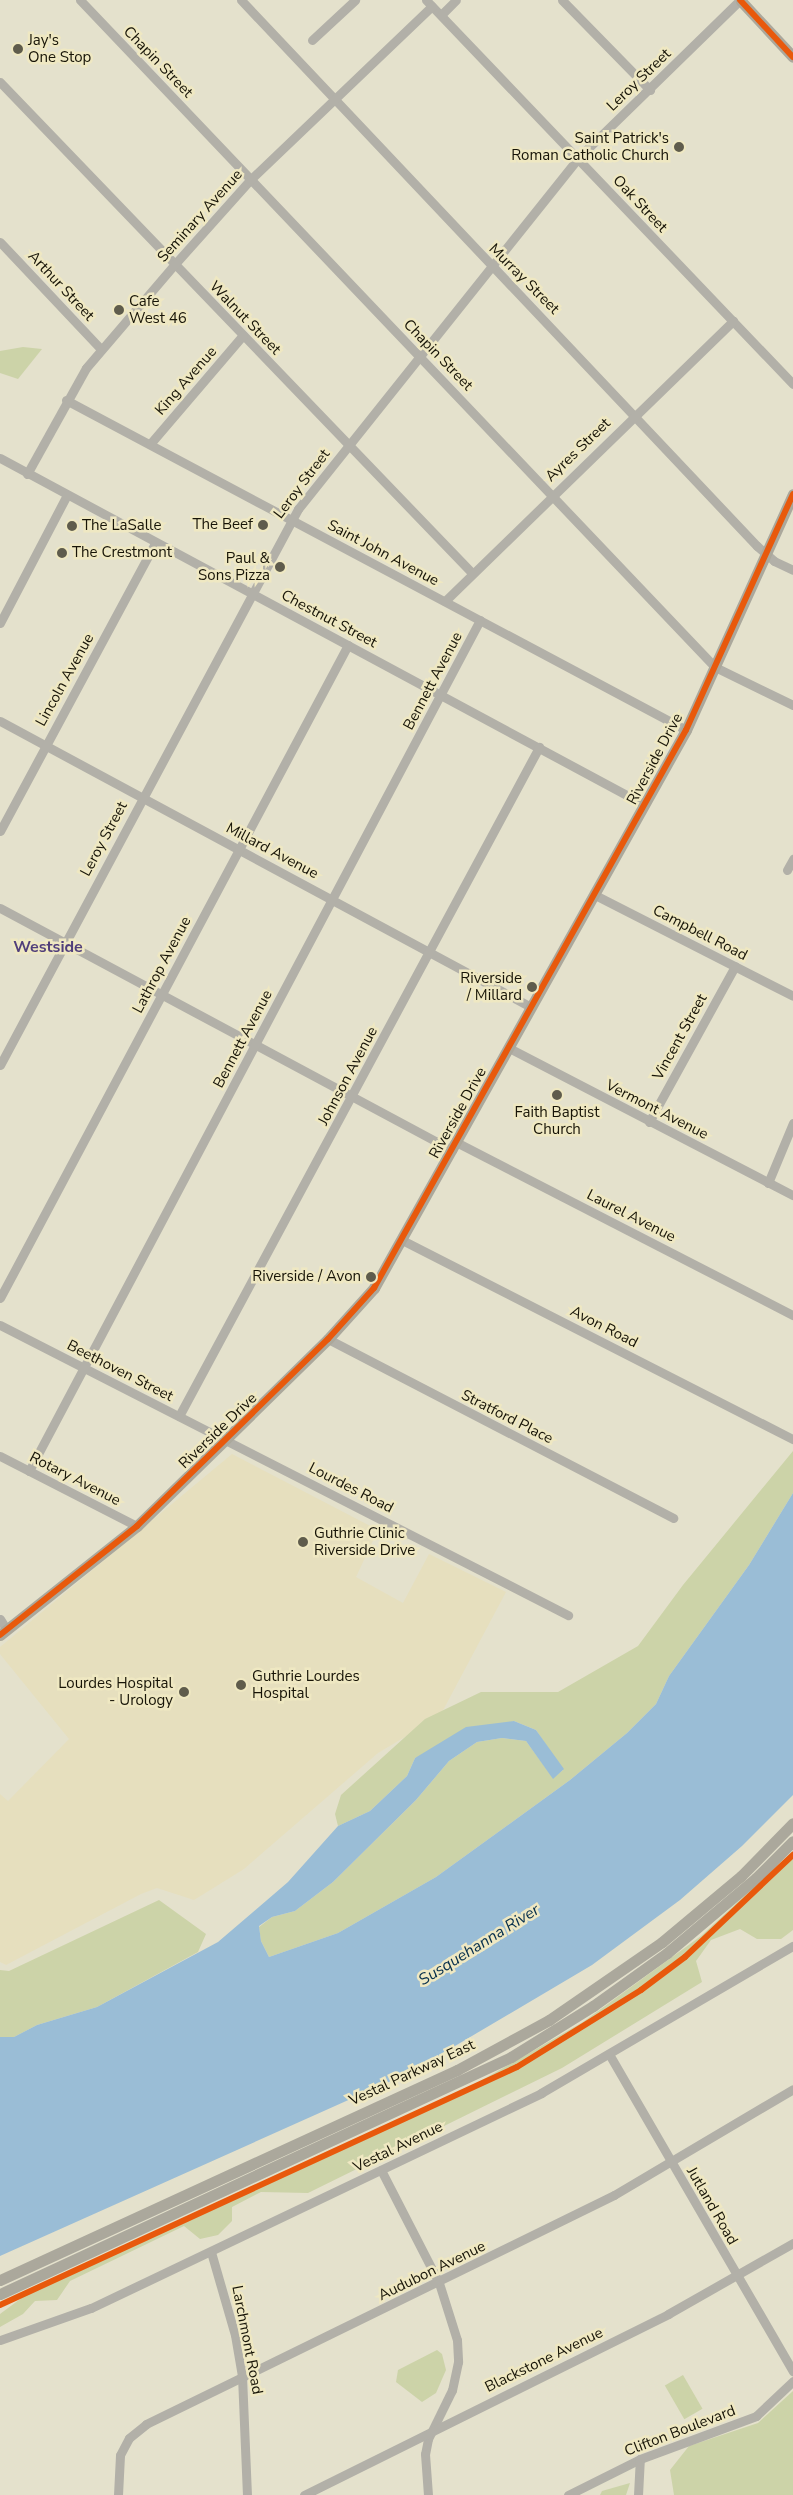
<!DOCTYPE html>
<html>
<head>
<meta charset="utf-8">
<style>
	body { margin:0 }
	#map { position:relative; width:793px; height:2495px; overflow:hidden; background:#e4e1cc; font-family:"Nunito Sans",sans-serif }
	div>[style] { position:absolute }
	.built>* { inset:0; background:#e6dfbe }
	.green>* { inset:0; background:#ccd3a8; transform-origin:0 0 }
	.water>* { inset:0; background:#9abdd6 }
	.minor>* { height:9px; margin:-4.5px; padding:0 4.5px; transform-origin:4.5px; border-radius:4.5px; background:#b2b0a8 }
	.major>* { height:11px; margin:-5.5px; padding:0 5.5px; transform-origin:5.5px; border-radius:5.5px; background:#aba89c }
	.cycleway>* { height:6px; margin:-3px; padding:0 3px; transform-origin:3px; border-radius:3px; background:#e8590c }
	.dots>* { width:14px; height:14px; translate:-50% -50%; box-sizing:border-box; border:2px solid #efe8c2; border-radius:50% }
	span { translate:-50% -50%; white-space:nowrap; text-align:center; line-height:1.15; -webkit-text-stroke:5px #efe8c2; paint-order:stroke }
	.poi-label { font-size:15px; color:#171407 }
	.left { translate:0 -50%; text-align:left }
	.right { translate:-100% -50%; text-align:right }
	.street-label { font-size:15px; color:#171407 }
	.neighbourhood-label { font-size:16px; color:#503e7b; font-weight:700 }
	.water-label { font-size:16px; color:#042d4b; font-style:italic }
</style>
</head>
<body>
<div id="map">
	<div class="built">
		<div style="clip-path:polygon(232px 1454px,378px 1530px,356px 1577px,403px 1603px,429px 1554px,506px 1592px,440px 1716px,378px 1753px,244px 1869px,194px 1900px,157px 1888px,141px 1894px,6px 1965px,0 1962px,0 1794px,8px 1801px,69px 1739px,0 1654px,0 1647px)"></div>
	</div>
	<div class="green">
		<div style="clip-path:polygon(23px 347px,42px 349px,18px 379px,0 373px,0 351px)"></div>
		<div style="clip-path:polygon(793px 1451px,793px 1493px,749px 1565px,669px 1676px,656px 1704px,627px 1733px,570px 1780px,436px 1877px,338px 1933px,269px 1957px,261px 1941px,259px 1927px,272px 1917px,295px 1911px,333px 1882px,416px 1800px,449px 1761px,477px 1742px,502px 1738px,526px 1741px,553px 1778px,563px 1770px,536px 1730px,514px 1721px,415px 1758px,407px 1776px,370px 1811px,338px 1826px,335px 1814px,341px 1795px,425px 1719px,481px 1692px,558px 1692px,638px 1646px,683px 1585px)"></div>
		<div style="clip-path:polygon(793px 1851px,793px 1930px,781px 1939px,757px 1939px,740px 1929px,711px 1940px,696px 1961px,702px 1982px,562px 2068px,308px 2193px,261px 2192px,232px 2207px,232px 2221px,218px 2235px,200px 2239px,184px 2226px,70px 2281px,57px 2300px,35px 2301px,23px 2314px,0 2327px,0 2314px,39px 2285px,477px 2083px,583px 2022px,701px 1936px)"></div>
		<div style="clip-path:polygon(159px 1900px,206px 1934px,198px 1952px,97px 2007px,37px 2025px,14px 2037px,0 2037px,0 1970px,9px 1971px)"></div>
		<div style="clip-path:polygon(437px 2350px,442px 2354px,446px 2370px,436px 2393px,422px 2402px,396px 2382px,398px 2370px)"></div>
		<div style="left:683px;top:2375px;width:39px;height:21px;rotate:60deg"></div>
		<div style="clip-path:polygon(793px 2391px,793px 2495px,674px 2495px,670px 2470px,689px 2446px,758px 2423px)"></div>
		<div style="clip-path:polygon(630px 2483px,626px 2495px,600px 2495px,602px 2491px)"></div>
	</div>
	<div class="water">
		<div style="clip-path:polygon(793px 1493px,793px 1795px,742px 1846px,680px 1900px,592px 1965px,411px 2072px,0 2256px,0 2037px,14px 2037px,37px 2025px,97px 2007px,218px 1942px,288px 1882px,338px 1826px,370px 1811px,407px 1776px,415px 1758px,466px 1727px,514px 1721px,536px 1730px,564px 1769px,553px 1779px,526px 1741px,502px 1738px,477px 1742px,449px 1761px,416px 1800px,333px 1882px,295px 1911px,272px 1917px,259px 1926px,261px 1941px,269px 1957px,338px 1933px,436px 1877px,570px 1780px,627px 1733px,656px 1704px,669px 1676px,749px 1565px)"></div>
	</div>
	<div class="minor">
		<div style="left:80px;top:0;width:921px;rotate:46.41deg"></div>
		<div style="left:715px;top:667px;width:87px;rotate:26deg"></div>
		<div style="left:241px;top:0;width:751px;rotate:46.62deg"></div>
		<div style="left:757px;top:546px;width:23px;rotate:41deg"></div>
		<div style="left:774px;top:561px;width:21px;rotate:25deg"></div>
		<div style="left:426px;top:0;width:531px;rotate:46.3deg"></div>
		<div style="left:562px;top:0;width:126px;rotate:45.6deg"></div>
		<div style="left:441px;top:15px;width:21px;rotate:-45deg"></div>
		<div style="left:312px;top:40px;width:59px;rotate:-42.9deg"></div>
		<div style="left:0;top:82px;width:681px;rotate:46.13deg"></div>
		<div style="left:0;top:242px;width:147px;rotate:46.7deg"></div>
		<div style="left:66px;top:400px;width:702px;rotate:28.02deg"></div>
		<div style="left:150px;top:444px;width:143px;rotate:-49.5deg"></div>
		<div style="left:0;top:458px;width:732px;rotate:28.28deg"></div>
		<div style="left:27px;top:474px;width:121px;rotate:-60.9deg"></div>
		<div style="left:86px;top:368px;width:135px;rotate:-49.5deg"></div>
		<div style="left:174px;top:265px;width:115px;rotate:-48.2deg"></div>
		<div style="left:251px;top:179px;width:250px;rotate:-43.7deg"></div>
		<div style="left:445px;top:601px;width:402px;rotate:-44.2deg"></div>
		<div style="left:0;top:623px;width:144px;rotate:-62.4deg"></div>
		<div style="left:0;top:721px;width:603px;rotate:28.31deg"></div>
		<div style="left:0;top:831px;width:327px;rotate:-61.7deg"></div>
		<div style="left:787px;top:870px;width:13px;rotate:-61deg"></div>
		<div style="left:595px;top:895px;width:222px;rotate:27deg"></div>
		<div style="left:0;top:908px;width:513px;rotate:28.16deg"></div>
		<div style="left:509px;top:1048px;width:320px;rotate:27.4deg"></div>
		<div style="left:0;top:1065px;width:631px;rotate:-61.81deg"></div>
		<div style="left:298px;top:509px;width:449px;rotate:-51.4deg"></div>
		<div style="left:578px;top:158px;width:226px;rotate:-44.3deg"></div>
		<div style="left:649px;top:1122px;width:178px;rotate:-61.1deg"></div>
		<div style="left:456px;top:1142px;width:379px;rotate:27.2deg"></div>
		<div style="left:768px;top:1183px;width:65px;rotate:-67.4deg"></div>
		<div style="left:402px;top:1240px;width:439px;rotate:27deg"></div>
		<div style="left:0;top:1298px;width:740px;rotate:-61.95deg"></div>
		<div style="left:0;top:1325px;width:638px;rotate:27.05deg"></div>
		<div style="left:328px;top:1339px;width:389px;rotate:27.4deg"></div>
		<div style="left:179px;top:1416px;width:760px;rotate:-61.71deg"></div>
		<div style="left:0;top:1456px;width:154px;rotate:27.1deg"></div>
		<div style="left:29px;top:1471px;width:963px;rotate:-62.08deg"></div>
		<div style="left:0;top:1619px;width:13px;rotate:58deg"></div>
		<div style="left:609px;top:2054px;width:367px;rotate:59.9deg"></div>
		<div style="left:381px;top:2170px;width:127px;rotate:62.8deg"></div>
		<div style="left:439px;top:2283px;width:60px;rotate:72.5deg"></div>
		<div style="left:457px;top:2340px;width:22px;rotate:87deg"></div>
		<div style="left:458px;top:2362px;width:29px;rotate:102deg"></div>
		<div style="left:452px;top:2390px;width:55px;rotate:116.1deg"></div>
		<div style="left:428px;top:2439px;width:15px;rotate:101deg"></div>
		<div style="left:425px;top:2454px;width:41px;rotate:85.8deg"></div>
		<div style="left:211px;top:2252px;width:86px;rotate:73.9deg"></div>
		<div style="left:235px;top:2335px;width:42px;rotate:80.3deg"></div>
		<div style="left:242px;top:2376px;width:119px;rotate:87.6deg"></div>
		<div style="left:0;top:2340px;width:96px;rotate:-19.4deg"></div>
		<div style="left:91px;top:2308px;width:499px;rotate:-25.5deg"></div>
		<div style="left:541px;top:2093px;width:292px;rotate:-30.3deg"></div>
		<div style="left:118px;top:2495px;width:40px;rotate:-87.1deg"></div>
		<div style="left:120px;top:2455px;width:19px;rotate:-62deg"></div>
		<div style="left:129px;top:2438px;width:22px;rotate:-39deg"></div>
		<div style="left:146px;top:2424px;width:521px;rotate:-26.07deg"></div>
		<div style="left:614px;top:2195px;width:208px;rotate:-30.6deg"></div>
		<div style="left:304px;top:2495px;width:407px;rotate:-26.4deg"></div>
		<div style="left:668px;top:2314px;width:144px;rotate:-29.6deg"></div>
		<div style="left:568px;top:2495px;width:80px;rotate:-26.6deg"></div>
		<div style="left:640px;top:2459px;width:124px;rotate:-20.3deg"></div>
		<div style="left:756px;top:2416px;width:51px;rotate:-43.4deg"></div>
		<div style="left:638px;top:2495px;width:36px;rotate:-87deg"></div>
	</div>
	<div class="major">
		<div style="left:741px;top:1px;width:76px;rotate:47.1deg"></div>
		<div style="left:0;top:1635px;width:175px;rotate:-38.5deg"></div>
		<div style="left:137px;top:1526px;width:267px;rotate:-44.4deg"></div>
		<div style="left:328px;top:1339px;width:69px;rotate:-48deg"></div>
		<div style="left:374px;top:1288px;width:639px;rotate:-60.79deg"></div>
		<div style="left:686px;top:730px;width:259px;rotate:-65.6deg"></div>
		<div style="left:0;top:2280px;width:503px;rotate:-24.68deg"></div>
		<div style="left:457px;top:2070px;width:105px;rotate:-28.5deg"></div>
		<div style="left:549px;top:2020px;width:137px;rotate:-34.6deg"></div>
		<div style="left:662px;top:1942px;width:103px;rotate:-39.9deg"></div>
		<div style="left:741px;top:1876px;width:74px;rotate:-45.5deg"></div>
		<div style="left:0;top:2294px;width:563px;rotate:-24.88deg"></div>
		<div style="left:511px;top:2057px;width:97px;rotate:-31.9deg"></div>
		<div style="left:593px;top:2006px;width:91px;rotate:-35.6deg"></div>
		<div style="left:667px;top:1953px;width:116px;rotate:-40.1deg"></div>
		<div style="left:756px;top:1878px;width:52px;rotate:-45deg"></div>
	</div>
	<div class="cycleway">
		<div style="left:740px;top:0;width:78px;rotate:47.1deg"></div>
		<div style="left:0;top:1635px;width:175px;rotate:-38.5deg"></div>
		<div style="left:137px;top:1526px;width:267px;rotate:-44.4deg"></div>
		<div style="left:328px;top:1339px;width:69px;rotate:-48deg"></div>
		<div style="left:374px;top:1288px;width:639px;rotate:-60.79deg"></div>
		<div style="left:686px;top:730px;width:259px;rotate:-65.6deg"></div>
		<div style="left:0;top:2305px;width:569px;rotate:-24.72deg"></div>
		<div style="left:517px;top:2067px;width:146px;rotate:-31.8deg"></div>
		<div style="left:641px;top:1990px;width:55px;rotate:-36.9deg"></div>
		<div style="left:685px;top:1957px;width:149px;rotate:-43.4deg"></div>
	</div>
	<div class="dots">
		<div style="left:18px;top:49px;background:#5f5c4c"></div>
		<div style="left:679px;top:147px;background:#5f5c4c"></div>
		<div style="left:119px;top:310px;background:#5f5c4c"></div>
		<div style="left:263px;top:525px;background:#5f5c4c"></div>
		<div style="left:72px;top:526px;background:#5f5c4c"></div>
		<div style="left:62px;top:553px;background:#5f5c4c"></div>
		<div style="left:280px;top:567px;background:#5f5c4c"></div>
		<div style="left:532px;top:987px;background:#5f5c4c"></div>
		<div style="left:557px;top:1095px;background:#5f5c4c"></div>
		<div style="left:371px;top:1277px;background:#5f5c4c"></div>
		<div style="left:303px;top:1542px;background:#5f5c4c"></div>
		<div style="left:241px;top:1685px;background:#5f5c4c"></div>
		<div style="left:184px;top:1692px;background:#5f5c4c"></div>
	</div>
	<div class="poi-label">
		<span class="left" style="left:28px;top:49px">Jay's<br>One Stop</span>
		<span class="right" style="left:669px;top:147px">Saint Patrick's<br>Roman Catholic Church</span>
		<span class="left" style="left:129px;top:310px">Cafe<br>West 46</span>
		<span class="right" style="left:253px;top:525px">The Beef</span>
		<span class="left" style="left:82px;top:526px">The LaSalle</span>
		<span class="left" style="left:72px;top:553px">The Crestmont</span>
		<span class="right" style="left:270px;top:567px">Paul &amp;<br>Sons Pizza</span>
		<span class="right" style="left:522px;top:987px">Riverside<br>/ Millard</span>
		<span style="left:557px;top:1121px">Faith Baptist<br>Church</span>
		<span class="right" style="left:361px;top:1277px">Riverside / Avon</span>
		<span class="left" style="left:314px;top:1542px">Guthrie Clinic<br>Riverside Drive</span>
		<span class="left" style="left:252px;top:1685px">Guthrie Lourdes<br>Hospital</span>
		<span class="right" style="left:173px;top:1692px">Lourdes Hospital<br>- Urology</span>
	</div>
	<div class="street-label">
		<span style="left:158px;top:62px;rotate:46deg">Chapin Street</span>
		<span style="left:639px;top:80px;rotate:-44deg">Leroy Street</span>
		<span style="left:640px;top:204px;rotate:47deg">Oak Street</span>
		<span style="left:200px;top:216px;rotate:-48deg">Seminary Avenue</span>
		<span style="left:524px;top:279px;rotate:45deg">Murray Street</span>
		<span style="left:61px;top:286px;rotate:47deg">Arthur Street</span>
		<span style="left:245px;top:318px;rotate:46deg">Walnut Street</span>
		<span style="left:438px;top:355px;rotate:46deg">Chapin Street</span>
		<span style="left:186px;top:381px;rotate:-49deg">King Avenue</span>
		<span style="left:578px;top:450px;rotate:-44deg">Ayres Street</span>
		<span style="left:302px;top:484px;rotate:-53deg">Leroy Street</span>
		<span style="left:383px;top:553px;rotate:28deg">Saint John Avenue</span>
		<span style="left:329px;top:619px;rotate:28deg">Chestnut Street</span>
		<span style="left:65px;top:680px;rotate:-61deg">Lincoln Avenue</span>
		<span style="left:433px;top:681px;rotate:-62deg">Bennett Avenue</span>
		<span style="left:655px;top:759px;rotate:-62deg">Riverside Drive</span>
		<span style="left:104px;top:839px;rotate:-62deg">Leroy Street</span>
		<span style="left:272px;top:851px;rotate:28deg">Millard Avenue</span>
		<span style="left:700px;top:933px;rotate:27deg">Campbell Road</span>
		<span style="left:162px;top:965px;rotate:-62deg">Lathrop Avenue</span>
		<span style="left:680px;top:1037px;rotate:-61deg">Vincent Street</span>
		<span style="left:243px;top:1039px;rotate:-62deg">Bennett Avenue</span>
		<span style="left:348px;top:1076px;rotate:-62deg">Johnson Avenue</span>
		<span style="left:657px;top:1110px;rotate:27deg">Vermont Avenue</span>
		<span style="left:458px;top:1113px;rotate:-61deg">Riverside Drive</span>
		<span style="left:631px;top:1216px;rotate:27deg">Laurel Avenue</span>
		<span style="left:604px;top:1327px;rotate:27deg">Avon Road</span>
		<span style="left:120px;top:1371px;rotate:27deg">Beethoven Street</span>
		<span style="left:507px;top:1417px;rotate:27deg">Stratford Place</span>
		<span style="left:218px;top:1431px;rotate:-44deg">Riverside Drive</span>
		<span style="left:75px;top:1479px;rotate:27deg">Rotary Avenue</span>
		<span style="left:351px;top:1488px;rotate:27deg">Lourdes Road</span>
		<span style="left:412px;top:2073px;rotate:-25deg">Vestal Parkway East</span>
		<span style="left:398px;top:2147px;rotate:-26deg">Vestal Avenue</span>
		<span style="left:712px;top:2206px;rotate:60deg">Jutland Road</span>
		<span style="left:432px;top:2271px;rotate:-26deg">Audubon Avenue</span>
		<span style="left:247px;top:2340px;rotate:79deg">Larchmont Road</span>
		<span style="left:544px;top:2360px;rotate:-26deg">Blackstone Avenue</span>
		<span style="left:680px;top:2431px;rotate:-21deg">Clifton Boulevard</span>
	</div>
	<div class="neighbourhood-label">
		<span style="left:48px;top:947px">Westside</span>
	</div>
	<div class="water-label">
		<span style="left:479px;top:1945px;rotate:-32deg">Susquehanna River</span>
	</div>
</div>
</body>
</html>
